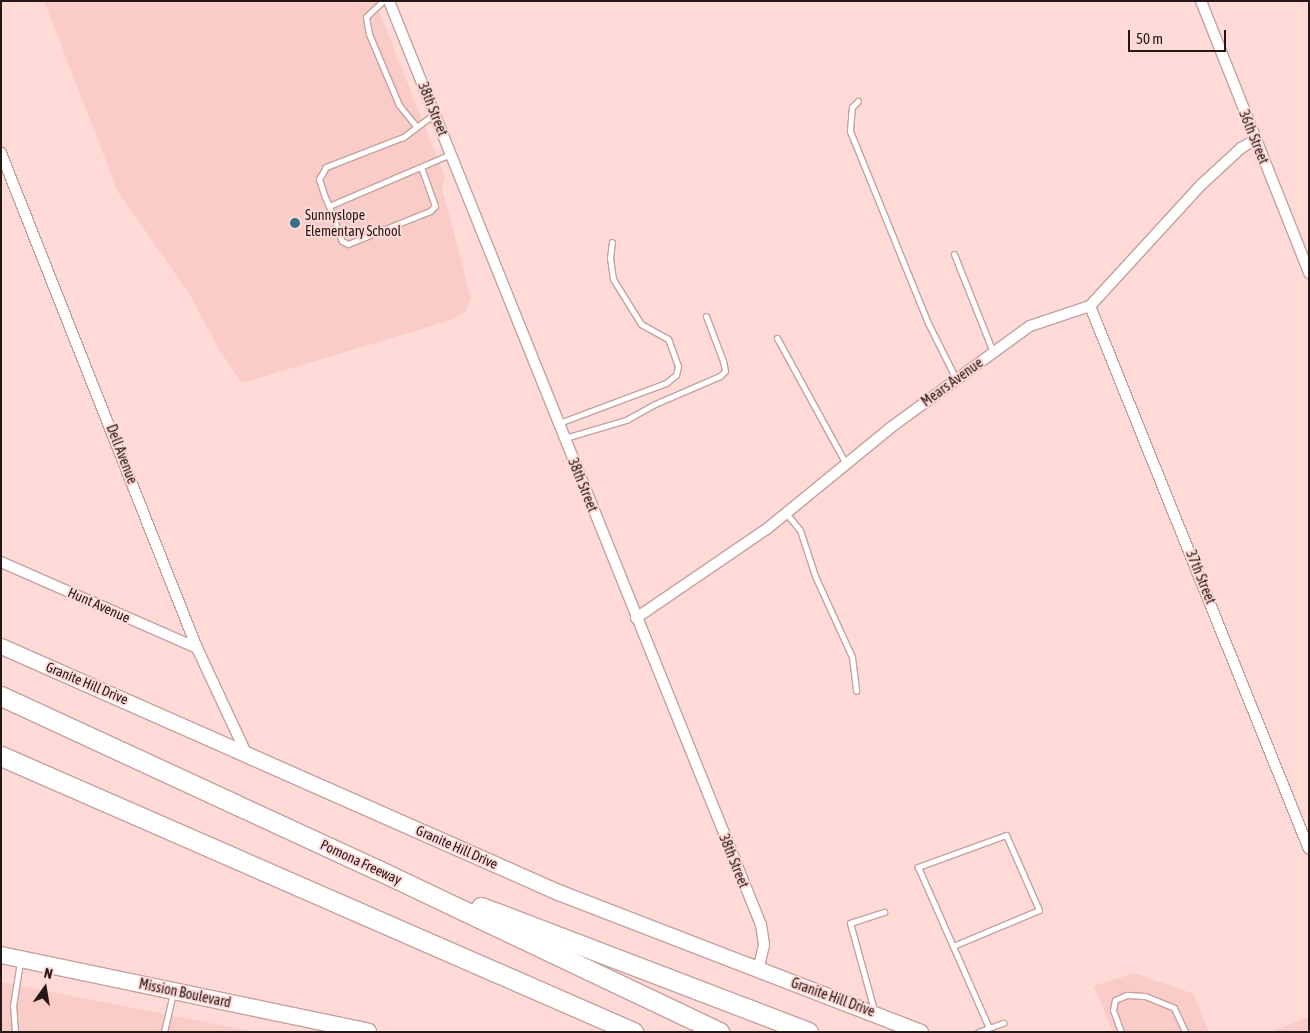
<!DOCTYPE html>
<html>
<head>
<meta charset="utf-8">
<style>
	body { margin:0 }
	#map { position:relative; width:1310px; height:1033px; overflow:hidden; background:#ffdad6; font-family:"Asap Condensed",sans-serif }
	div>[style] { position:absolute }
	.built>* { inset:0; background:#faccc8 }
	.roads { filter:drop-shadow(1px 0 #c4a19e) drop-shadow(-1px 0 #c4a19e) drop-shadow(0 1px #c4a19e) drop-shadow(0 -1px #c4a19e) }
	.lane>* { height:5px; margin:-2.5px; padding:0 2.5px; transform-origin:2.5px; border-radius:2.5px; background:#fff }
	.street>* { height:10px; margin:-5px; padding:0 5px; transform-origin:5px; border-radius:5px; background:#fff }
	.secondary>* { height:15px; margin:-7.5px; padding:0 7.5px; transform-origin:7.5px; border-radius:7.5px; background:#fff }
	.primary>* { height:16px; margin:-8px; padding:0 8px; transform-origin:8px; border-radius:8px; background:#fff }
	.highway>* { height:19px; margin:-9.5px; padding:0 9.5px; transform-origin:9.5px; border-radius:9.5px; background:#fff }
	.dots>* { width:14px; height:14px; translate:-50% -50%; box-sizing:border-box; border:2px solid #ffdad6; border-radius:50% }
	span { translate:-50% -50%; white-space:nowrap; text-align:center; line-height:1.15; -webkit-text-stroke:4px #ffdad6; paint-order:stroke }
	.street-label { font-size:14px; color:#251817 }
	.poi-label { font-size:14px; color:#251817 }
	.left { translate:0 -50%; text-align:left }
	.frame { position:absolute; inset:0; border:2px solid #251817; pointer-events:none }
	.north { position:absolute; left:20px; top:963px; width:50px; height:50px; -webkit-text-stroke:4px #ffdad6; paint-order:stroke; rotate:13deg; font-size:14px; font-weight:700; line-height:20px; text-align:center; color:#251817 }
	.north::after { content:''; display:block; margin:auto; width:18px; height:22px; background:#251817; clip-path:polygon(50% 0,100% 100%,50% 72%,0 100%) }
	.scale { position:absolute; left:1128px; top:30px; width:98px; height:22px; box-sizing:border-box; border:2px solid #251817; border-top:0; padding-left:6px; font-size:15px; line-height:18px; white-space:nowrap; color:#251817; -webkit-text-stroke:4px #ffdad6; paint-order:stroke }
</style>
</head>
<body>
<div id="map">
	<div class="built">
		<div style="clip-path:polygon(44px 1px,375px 1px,445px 177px,442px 188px,471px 298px,466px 311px,451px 320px,242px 383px,219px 350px,190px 295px,118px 192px)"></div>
		<div style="clip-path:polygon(1134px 973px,1194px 994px,1209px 1032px,1113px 1032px,1094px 986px)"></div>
		<div style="clip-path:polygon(1px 982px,52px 992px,255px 1032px,1px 1032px)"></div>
		<div style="clip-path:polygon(1309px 1017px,1309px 1032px,1271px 1032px)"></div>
	</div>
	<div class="roads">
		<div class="lane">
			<div style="left:383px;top:1px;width:23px;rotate:137deg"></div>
			<div style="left:366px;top:17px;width:17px;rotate:80deg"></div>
			<div style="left:369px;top:34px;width:77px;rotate:67.1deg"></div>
			<div style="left:399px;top:105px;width:28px;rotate:51deg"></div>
			<div style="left:858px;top:101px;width:8px;rotate:135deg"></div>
			<div style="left:852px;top:107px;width:24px;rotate:95deg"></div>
			<div style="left:850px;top:131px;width:207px;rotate:67.9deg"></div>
			<div style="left:928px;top:323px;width:63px;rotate:63.4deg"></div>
			<div style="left:434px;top:114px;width:39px;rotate:143deg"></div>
			<div style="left:403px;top:137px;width:83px;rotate:158.7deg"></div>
			<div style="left:326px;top:167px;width:14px;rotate:120deg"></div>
			<div style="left:319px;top:179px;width:19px;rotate:72deg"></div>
			<div style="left:325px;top:197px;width:10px;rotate:66deg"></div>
			<div style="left:329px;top:206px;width:133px;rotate:-23.1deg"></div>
			<div style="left:329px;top:206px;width:37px;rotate:70deg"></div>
			<div style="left:342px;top:241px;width:7px;rotate:27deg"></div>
			<div style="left:348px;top:244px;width:88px;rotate:-21.9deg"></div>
			<div style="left:430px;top:211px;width:7px;rotate:-45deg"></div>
			<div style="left:435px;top:206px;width:41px;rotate:-109.7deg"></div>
			<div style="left:954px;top:254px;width:105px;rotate:68.3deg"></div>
			<div style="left:777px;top:338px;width:144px;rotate:61.3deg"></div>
			<div style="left:559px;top:423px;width:114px;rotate:-20.5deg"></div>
			<div style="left:666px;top:383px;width:13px;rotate:-39deg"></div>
			<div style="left:676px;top:375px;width:9px;rotate:-77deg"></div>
			<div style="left:678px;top:366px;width:29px;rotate:-110deg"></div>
			<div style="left:668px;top:339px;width:31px;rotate:-151deg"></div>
			<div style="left:641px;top:324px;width:53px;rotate:-121.9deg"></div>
			<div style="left:613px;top:279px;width:21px;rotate:-98deg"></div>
			<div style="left:610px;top:258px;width:16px;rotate:-83deg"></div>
			<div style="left:565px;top:438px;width:64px;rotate:-16.4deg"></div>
			<div style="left:626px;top:420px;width:33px;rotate:-29deg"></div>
			<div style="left:655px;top:404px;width:71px;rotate:-23.3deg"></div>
			<div style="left:720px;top:376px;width:7px;rotate:-45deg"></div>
			<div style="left:725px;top:371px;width:10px;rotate:-101deg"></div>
			<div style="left:723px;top:361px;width:48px;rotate:-110.7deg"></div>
			<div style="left:786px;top:513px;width:22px;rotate:51deg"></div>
			<div style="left:800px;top:530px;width:48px;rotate:71.9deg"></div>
			<div style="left:815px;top:576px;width:89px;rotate:65.4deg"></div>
			<div style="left:852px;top:657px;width:34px;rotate:83deg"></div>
			<div style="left:953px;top:946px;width:93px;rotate:-22.7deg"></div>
			<div style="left:1039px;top:910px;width:82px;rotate:-113.7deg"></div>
			<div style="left:1006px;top:835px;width:94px;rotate:160deg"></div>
			<div style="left:918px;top:867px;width:174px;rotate:66.2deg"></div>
			<div style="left:874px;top:1010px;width:90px;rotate:-105.4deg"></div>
			<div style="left:850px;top:923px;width:36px;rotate:-18deg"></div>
			<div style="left:15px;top:1032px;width:26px;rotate:-94deg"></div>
			<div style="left:13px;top:1006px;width:45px;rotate:-81deg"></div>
			<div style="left:164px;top:1032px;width:39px;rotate:-77deg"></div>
			<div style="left:978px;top:1032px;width:27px;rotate:-20deg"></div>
			<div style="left:1121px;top:1032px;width:23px;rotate:-110deg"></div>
			<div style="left:1113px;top:1010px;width:10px;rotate:-79deg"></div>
			<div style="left:1115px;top:1000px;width:13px;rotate:-23deg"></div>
			<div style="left:1127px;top:995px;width:18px;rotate:3deg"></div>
			<div style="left:1145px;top:996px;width:31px;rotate:22deg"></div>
			<div style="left:1174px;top:1008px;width:26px;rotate:65deg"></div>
		</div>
		<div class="street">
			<div style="left:389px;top:1px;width:996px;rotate:68.07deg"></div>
			<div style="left:761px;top:925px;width:20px;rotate:81deg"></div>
			<div style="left:764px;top:945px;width:26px;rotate:103deg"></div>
			<div style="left:1201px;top:1px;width:293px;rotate:68.3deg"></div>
			<div style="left:1px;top:153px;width:532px;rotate:68.4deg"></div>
			<div style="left:197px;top:648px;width:116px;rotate:65deg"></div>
			<div style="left:1090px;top:306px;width:585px;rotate:68.04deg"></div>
			<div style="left:1px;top:562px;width:214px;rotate:23.7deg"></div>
			<div style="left:636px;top:618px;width:160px;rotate:-34.3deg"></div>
			<div style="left:768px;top:528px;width:158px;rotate:-39.3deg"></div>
			<div style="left:890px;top:428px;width:173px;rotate:-36.1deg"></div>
			<div style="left:1030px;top:326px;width:63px;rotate:-18.4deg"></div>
			<div style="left:1090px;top:306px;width:164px;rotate:-47.5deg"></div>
			<div style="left:1201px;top:185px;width:54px;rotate:-42.8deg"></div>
			<div style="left:1241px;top:148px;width:16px;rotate:-30deg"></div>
		</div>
		<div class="secondary">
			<div style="left:1px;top:646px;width:609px;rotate:23.83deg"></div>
			<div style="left:558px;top:892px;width:388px;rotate:21.1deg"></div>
		</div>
		<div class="primary">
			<div style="left:1px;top:955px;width:375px;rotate:11.8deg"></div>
		</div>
		<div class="highway">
			<div style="left:1px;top:696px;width:413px;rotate:24.8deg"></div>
			<div style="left:376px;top:869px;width:380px;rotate:25.4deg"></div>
			<div style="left:1px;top:756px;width:690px;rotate:23.59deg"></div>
			<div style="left:481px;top:907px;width:350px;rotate:20.9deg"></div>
		</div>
	</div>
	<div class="dots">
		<div style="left:295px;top:223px;background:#337187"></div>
	</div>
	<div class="street-label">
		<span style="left:433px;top:109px;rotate:68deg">38th Street</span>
		<span style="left:1254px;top:137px;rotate:68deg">36th Street</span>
		<span style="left:952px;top:382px;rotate:-36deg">Mears Avenue</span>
		<span style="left:122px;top:454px;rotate:69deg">Dell Avenue</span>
		<span style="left:583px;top:485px;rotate:68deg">38th Street</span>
		<span style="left:1201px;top:577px;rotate:68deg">37th Street</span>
		<span style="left:99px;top:605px;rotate:24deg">Hunt Avenue</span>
		<span style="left:87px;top:683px;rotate:23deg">Granite Hill Drive</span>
		<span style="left:457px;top:847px;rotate:24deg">Granite Hill Drive</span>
		<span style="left:734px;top:861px;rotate:68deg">38th Street</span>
		<span style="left:361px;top:862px;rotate:25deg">Pomona Freeway</span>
		<span style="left:185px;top:993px;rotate:12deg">Mission Boulevard</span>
		<span style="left:833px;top:997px;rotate:20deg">Granite Hill Drive</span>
	</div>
	<div class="poi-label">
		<span class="left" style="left:305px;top:223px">Sunnyslope<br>Elementary School</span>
	</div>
	<div class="frame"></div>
	<div class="north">N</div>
	<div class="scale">50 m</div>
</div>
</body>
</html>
